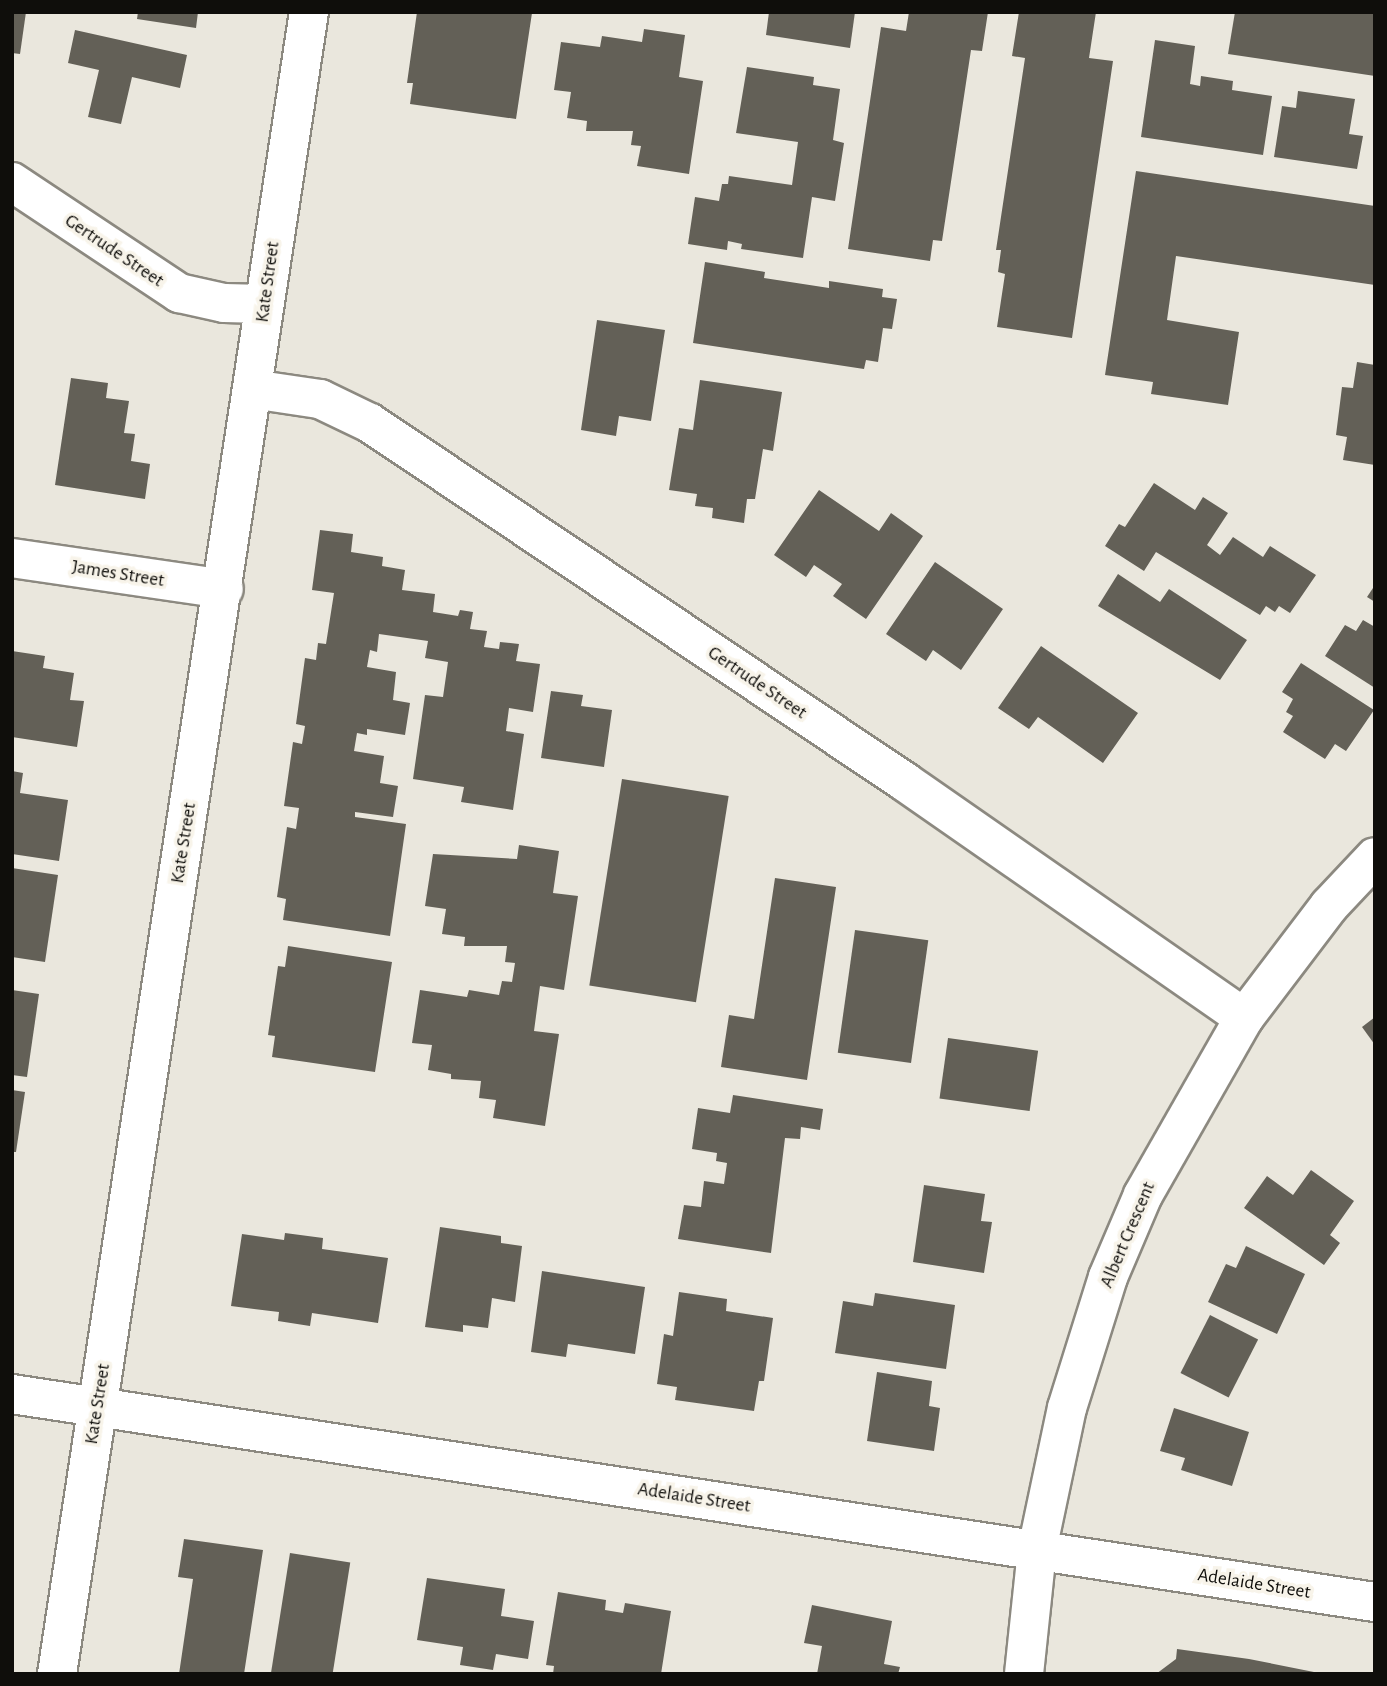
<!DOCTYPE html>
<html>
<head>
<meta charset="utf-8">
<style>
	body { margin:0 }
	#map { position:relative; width:1387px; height:1686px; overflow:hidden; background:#eae7dd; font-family:"Alegreya Sans",sans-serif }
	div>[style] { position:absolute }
	.building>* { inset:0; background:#636057; transform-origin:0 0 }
	.roads { filter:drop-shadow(2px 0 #8c8980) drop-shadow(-2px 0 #8c8980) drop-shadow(0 2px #8c8980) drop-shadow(0 -2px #8c8980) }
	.street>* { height:38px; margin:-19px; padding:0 19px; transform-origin:19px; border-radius:19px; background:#fff }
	span { translate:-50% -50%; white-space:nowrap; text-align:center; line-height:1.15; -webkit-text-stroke:7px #f8f4ea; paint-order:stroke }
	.street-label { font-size:19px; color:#0f0e0b }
	.frame { position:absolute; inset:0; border:14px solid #0f0e0b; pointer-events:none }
</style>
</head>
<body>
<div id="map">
	<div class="building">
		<div style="clip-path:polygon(12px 12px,26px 12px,20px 54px,12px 53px)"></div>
		<div style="clip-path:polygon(138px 12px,198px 12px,196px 28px,137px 19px)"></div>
		<div style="clip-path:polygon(417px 12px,532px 13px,516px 119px,410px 104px,413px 83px,407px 83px)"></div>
		<div style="clip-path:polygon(769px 12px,855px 12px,850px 48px,766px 35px)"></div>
		<div style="clip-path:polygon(909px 12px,988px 12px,982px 51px,971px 50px,942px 241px,933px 240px,930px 261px,848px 249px,881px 27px,906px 31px)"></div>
		<div style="clip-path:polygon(1019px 12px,1096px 12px,1089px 58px,1113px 61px,1072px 338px,997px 327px,1005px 274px,998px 272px,1001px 250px,996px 250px,1025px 58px,1012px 56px)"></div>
		<div style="clip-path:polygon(1235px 12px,1375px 12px,1375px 76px,1228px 54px)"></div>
		<div style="clip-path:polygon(644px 29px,685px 35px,679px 77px,703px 81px,689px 174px,637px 166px,641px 146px,631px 145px,633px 131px,586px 131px,587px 121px,567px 118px,571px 92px,554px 90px,561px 42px,600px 47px,602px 36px,642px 42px)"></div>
		<div style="clip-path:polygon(75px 30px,187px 55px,180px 88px,132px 77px,121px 124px,88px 117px,99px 70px,68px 63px)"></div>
		<div style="clip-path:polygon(1155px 40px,1195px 46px,1190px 84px,1200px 86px,1201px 76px,1233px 81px,1232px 90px,1272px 96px,1263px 155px,1141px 137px)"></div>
		<div style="clip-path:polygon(747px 67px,814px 77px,813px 85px,840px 89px,833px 140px,844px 143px,835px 201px,812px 197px,803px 258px,741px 249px,742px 244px,728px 241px,727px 250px,688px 244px,695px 197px,719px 201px,722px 184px,728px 184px,729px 176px,792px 185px,798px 142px,736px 133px)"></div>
		<div style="clip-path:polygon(1298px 91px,1355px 99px,1349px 134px,1363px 136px,1357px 169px,1274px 157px,1282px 106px,1296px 108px)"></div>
		<div style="clip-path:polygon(1136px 171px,1375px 206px,1375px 285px,1176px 256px,1167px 320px,1239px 332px,1228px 405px,1151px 394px,1153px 382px,1105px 375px)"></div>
		<div style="clip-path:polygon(705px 262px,765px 272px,764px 278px,829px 288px,829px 281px,883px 289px,882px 297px,897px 299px,892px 329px,883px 328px,878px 362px,866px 360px,864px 369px,693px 343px)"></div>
		<div style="clip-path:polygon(597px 320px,665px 330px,651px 421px,619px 416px,616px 436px,581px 430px)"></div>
		<div style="clip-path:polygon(1357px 362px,1375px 365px,1375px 465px,1343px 460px,1347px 437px,1336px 435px,1342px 387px,1353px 388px)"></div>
		<div style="clip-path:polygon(71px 378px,108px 383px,106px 398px,129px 401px,124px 433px,135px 434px,131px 461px,150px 464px,145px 499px,55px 485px)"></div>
		<div style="clip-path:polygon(700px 380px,782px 392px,773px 451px,763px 449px,755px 499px,747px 499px,744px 523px,712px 518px,713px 508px,695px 506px,697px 494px,669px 490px,679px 428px,693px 430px)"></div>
		<div style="clip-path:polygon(1154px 483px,1195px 510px,1203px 497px,1228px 513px,1207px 545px,1220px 555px,1233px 537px,1263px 557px,1270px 546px,1316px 575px,1290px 613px,1279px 606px,1275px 612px,1266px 606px,1260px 615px,1156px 552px,1144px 571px,1105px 546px,1119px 524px,1125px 527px)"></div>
		<div style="clip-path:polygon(819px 490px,879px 531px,891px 513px,923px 536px,866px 619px,833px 596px,842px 584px,814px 565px,806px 577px,774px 555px)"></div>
		<div style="clip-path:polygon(320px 530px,353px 534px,351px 552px,383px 557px,382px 566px,405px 570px,402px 590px,435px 594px,433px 612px,458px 616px,460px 610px,473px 612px,470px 629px,487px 631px,484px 647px,499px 649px,500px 642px,519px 644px,516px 661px,540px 664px,533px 712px,509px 708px,506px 731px,524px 734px,513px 810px,461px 802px,464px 787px,413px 779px,425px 695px,443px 697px,448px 662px,425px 658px,428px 641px,379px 634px,377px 652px,370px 650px,367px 667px,396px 672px,393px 700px,410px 703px,405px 735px,367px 729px,367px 735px,357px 733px,354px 751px,384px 756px,380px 783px,398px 786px,393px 817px,355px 812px,355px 817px,406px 824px,390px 936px,283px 920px,286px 899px,277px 897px,287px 827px,296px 829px,299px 808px,284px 806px,293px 742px,302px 744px,305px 726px,296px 724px,305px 658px,316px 660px,318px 643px,326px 644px,334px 593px,312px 590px)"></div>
		<div style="clip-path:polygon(935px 562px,1003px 609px,961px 670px,933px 650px,926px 661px,886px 634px)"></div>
		<div style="clip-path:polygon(1118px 574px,1160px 602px,1169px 589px,1247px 640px,1220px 680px,1098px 606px)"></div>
		<div style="clip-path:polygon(1375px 585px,1375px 602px,1367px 597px)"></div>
		<div style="clip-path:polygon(1363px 620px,1375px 627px,1375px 688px,1325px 656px,1345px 625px,1356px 631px)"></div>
		<div style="clip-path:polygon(1041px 646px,1138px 713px,1103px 763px,1038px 717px,1029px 729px,998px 708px)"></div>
		<div style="clip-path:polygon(12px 651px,45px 656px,43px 668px,74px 673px,70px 700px,84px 701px,77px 747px,12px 737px)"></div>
		<div style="clip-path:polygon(1301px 663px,1374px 710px,1346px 751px,1335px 744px,1325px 759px,1283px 732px,1293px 716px,1286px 712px,1293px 699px,1282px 692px)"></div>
		<div style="clip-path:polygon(551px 691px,583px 695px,581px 706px,612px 710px,604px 767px,541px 758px)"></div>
		<div style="clip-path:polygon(12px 771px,23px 773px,20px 793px,68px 800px,59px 861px,12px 854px)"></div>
		<div style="left:622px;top:779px;width:108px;height:209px;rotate:9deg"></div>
		<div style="clip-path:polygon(519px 845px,559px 851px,553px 893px,578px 896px,564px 990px,540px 986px,534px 1031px,559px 1034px,545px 1126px,493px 1118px,496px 1100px,479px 1098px,481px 1081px,451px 1079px,451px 1074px,428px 1070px,432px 1045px,412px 1043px,420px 990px,467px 997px,469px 990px,499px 995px,502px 981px,512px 982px,515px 963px,505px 962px,507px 946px,464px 946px,465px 937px,442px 934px,446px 909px,425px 906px,433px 854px,517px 859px)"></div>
		<div style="clip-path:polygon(12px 868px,58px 875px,45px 962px,12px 957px)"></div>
		<div style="clip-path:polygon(775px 878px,836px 887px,807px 1080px,721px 1067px,729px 1015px,754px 1019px)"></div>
		<div style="left:855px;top:930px;width:74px;height:124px;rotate:8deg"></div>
		<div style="clip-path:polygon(288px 946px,392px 962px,375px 1072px,272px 1057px,275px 1036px,268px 1035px,278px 966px,285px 967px)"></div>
		<div style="clip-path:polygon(12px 990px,39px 994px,27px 1077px,12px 1075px)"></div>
		<div style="clip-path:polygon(1375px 1017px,1375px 1045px,1362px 1027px)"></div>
		<div style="left:948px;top:1038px;width:91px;height:61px;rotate:8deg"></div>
		<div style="clip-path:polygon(12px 1090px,25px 1092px,16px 1152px,12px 1152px)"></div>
		<div style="clip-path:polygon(733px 1095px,823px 1109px,820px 1130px,801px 1127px,800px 1139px,785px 1138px,771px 1253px,678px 1239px,684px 1205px,701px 1207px,704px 1181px,724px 1184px,727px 1163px,716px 1161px,717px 1153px,692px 1149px,698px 1108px,730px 1113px)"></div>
		<div style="clip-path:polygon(1311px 1170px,1354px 1201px,1330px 1235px,1340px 1243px,1324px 1265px,1244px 1208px,1267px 1176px,1293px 1195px)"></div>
		<div style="clip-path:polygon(924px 1185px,985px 1194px,981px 1221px,992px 1222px,984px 1273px,913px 1262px)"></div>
		<div style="clip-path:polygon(440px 1227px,501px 1236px,501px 1243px,522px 1246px,515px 1302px,492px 1298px,488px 1328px,463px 1325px,463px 1332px,425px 1327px)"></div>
		<div style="clip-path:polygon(285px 1233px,323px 1238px,322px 1249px,388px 1258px,378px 1323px,312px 1313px,310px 1326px,278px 1321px,279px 1312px,231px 1306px,242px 1234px,284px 1240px)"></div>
		<div style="clip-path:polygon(1246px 1246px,1305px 1274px,1277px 1334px,1208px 1302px,1226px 1264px,1236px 1268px)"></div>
		<div style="clip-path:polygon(542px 1271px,645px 1287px,635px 1354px,568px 1344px,566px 1357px,531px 1352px)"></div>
		<div style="clip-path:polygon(679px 1292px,727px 1299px,726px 1311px,773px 1318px,764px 1381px,759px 1381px,754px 1411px,675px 1400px,677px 1387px,657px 1384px,664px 1334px,673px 1336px)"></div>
		<div style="clip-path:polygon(875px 1293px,955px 1305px,946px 1369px,835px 1353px,843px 1301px,873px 1306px)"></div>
		<div style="left:1210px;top:1315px;width:54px;height:65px;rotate:27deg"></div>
		<div style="clip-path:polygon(877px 1372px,932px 1381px,929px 1406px,940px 1408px,934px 1451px,867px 1441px)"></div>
		<div style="clip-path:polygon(1174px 1408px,1249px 1432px,1232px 1486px,1181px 1470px,1185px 1458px,1160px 1451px)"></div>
		<div style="clip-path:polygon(184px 1539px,263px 1550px,244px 1674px,179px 1674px,193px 1579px,178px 1577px)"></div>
		<div style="left:290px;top:1553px;width:61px;height:122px;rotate:9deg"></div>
		<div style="clip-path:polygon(427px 1578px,505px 1589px,501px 1616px,534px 1621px,528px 1659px,496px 1654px,493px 1670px,460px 1665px,463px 1647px,417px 1640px)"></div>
		<div style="clip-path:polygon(558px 1592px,606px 1600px,605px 1610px,623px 1613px,625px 1603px,671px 1611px,661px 1674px,553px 1674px,554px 1666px,546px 1665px)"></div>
		<div style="clip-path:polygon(812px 1605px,892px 1621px,884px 1664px,900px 1667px,898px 1674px,817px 1674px,822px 1646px,804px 1643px)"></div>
		<div style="clip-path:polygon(1177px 1649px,1249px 1659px,1324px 1674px,1156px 1674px,1176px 1659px)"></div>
	</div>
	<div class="roads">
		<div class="street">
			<div style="left:12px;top:182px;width:201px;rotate:33.6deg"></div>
			<div style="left:179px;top:293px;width:46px;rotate:12.5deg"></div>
			<div style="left:224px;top:303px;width:40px;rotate:1.4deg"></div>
			<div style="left:252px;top:389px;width:69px;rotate:8.4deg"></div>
			<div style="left:320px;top:399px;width:55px;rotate:25.6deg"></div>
			<div style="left:370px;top:423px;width:644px;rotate:33.86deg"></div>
			<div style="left:905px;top:782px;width:413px;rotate:34.8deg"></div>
			<div style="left:12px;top:558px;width:214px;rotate:8.3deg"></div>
			<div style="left:12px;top:1394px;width:1379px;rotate:8.68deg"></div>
			<div style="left:57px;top:1674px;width:1681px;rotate:-81.38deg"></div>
			<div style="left:1024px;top:1674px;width:125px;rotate:-84deg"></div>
			<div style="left:1037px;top:1550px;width:145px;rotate:-78.1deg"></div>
			<div style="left:1067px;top:1408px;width:137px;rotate:-72.6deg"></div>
			<div style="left:1108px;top:1277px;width:89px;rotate:-66.9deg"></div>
			<div style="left:1143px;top:1195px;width:204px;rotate:-60.3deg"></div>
			<div style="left:1244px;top:1018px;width:141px;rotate:-52.8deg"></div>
			<div style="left:1329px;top:906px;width:67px;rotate:-46.8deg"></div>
		</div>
	</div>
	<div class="street-label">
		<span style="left:114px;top:251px;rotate:34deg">Gertrude Street</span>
		<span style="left:268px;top:282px;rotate:-82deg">Kate Street</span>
		<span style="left:118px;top:574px;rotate:9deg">James Street</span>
		<span style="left:757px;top:683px;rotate:34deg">Gertrude Street</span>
		<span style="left:184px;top:843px;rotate:-81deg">Kate Street</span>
		<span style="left:1128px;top:1235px;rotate:-67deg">Albert Crescent</span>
		<span style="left:98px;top:1404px;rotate:-81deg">Kate Street</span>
		<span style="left:694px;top:1498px;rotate:9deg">Adelaide Street</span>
		<span style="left:1254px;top:1584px;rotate:9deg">Adelaide Street</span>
	</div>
	<div class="frame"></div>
</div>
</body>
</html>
